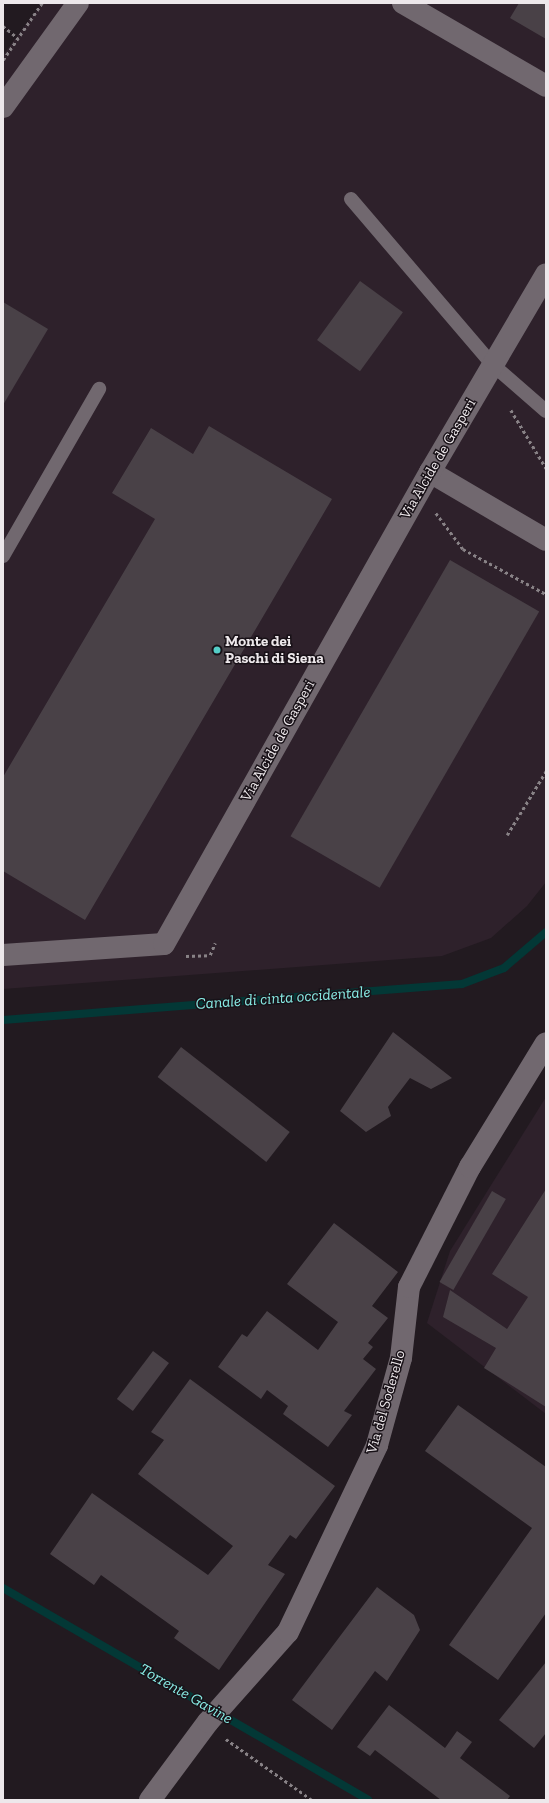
<!DOCTYPE html>
<html>
<head>
<meta charset="utf-8">
<style>
	body { margin:0 }
	#map { position:relative; width:549px; height:1803px; overflow:hidden; background:#221a20; font-family:"Zilla Slab",serif }
	div>[style] { position:absolute }
	.built>* { inset:0; background:#2e212b }
	.stream>* { height:8px; margin:-4px; padding:0 4px; transform-origin:4px; border-radius:4px; background:#033836 }
	.building>* { inset:0; background:#494147; transform-origin:0 0 }
	.path>* { height:2.5px; margin-top:-1.25px; transform-origin:0; background:repeating-linear-gradient(90deg,#888286 0 3px,transparent 0 6px) }
	.service>* { height:14px; margin:-7px; padding:0 7px; transform-origin:7px; border-radius:7px; background:#71686f }
	.minor>* { height:22px; margin:-11px; padding:0 11px; transform-origin:11px; border-radius:11px; background:#71686f }
	.dots>* { width:11px; height:11px; translate:-50% -50%; box-sizing:border-box; border:2px solid #181117; border-radius:50% }
	span { translate:-50% -50%; white-space:nowrap; text-align:center; line-height:1.15; -webkit-text-stroke:3px #181117; paint-order:stroke }
	.street-label { font-size:15px; color:#ede8eb }
	.poi-label { font-size:15px; color:#ede8eb; font-weight:700 }
	.left { translate:0 -50%; text-align:left }
	.water-label { font-size:16px; color:#88ece5; font-style:italic }
	.frame { position:absolute; inset:0; border:4px solid #ede8eb; pointer-events:none }
</style>
</head>
<body>
<div id="map">
	<div class="built">
		<div style="clip-path:polygon(42px 3px,546px 3px,546px 882px,527px 906px,491px 938px,442px 956px,3px 989px,3px 55px)"></div>
		<div style="clip-path:polygon(546px 1097px,546px 1414px,427px 1323px,450px 1251px)"></div>
	</div>
	<div class="stream">
		<div style="left:3px;top:1020px;width:460px;rotate:-4.5deg"></div>
		<div style="left:462px;top:984px;width:45px;rotate:-20.9deg"></div>
		<div style="left:504px;top:968px;width:55px;rotate:-40.6deg"></div>
		<div style="left:3px;top:1588px;width:422px;rotate:30.1deg"></div>
	</div>
	<div class="building">
		<div style="clip-path:polygon(519px 3px,546px 3px,546px 39px,510px 18px)"></div>
		<div style="left:360px;top:281px;width:53px;height:73px;rotate:36deg"></div>
		<div style="clip-path:polygon(3px 302px,48px 329px,3px 405px)"></div>
		<div style="clip-path:polygon(209px 426px,332px 499px,85px 920px,3px 871px,3px 777px,155px 519px,112px 493px,151px 428px,193px 454px)"></div>
		<div style="left:450px;top:560px;width:103px;height:319px;rotate:30deg"></div>
		<div style="clip-path:polygon(393px 1032px,452px 1078px,431px 1089px,410px 1078px,388px 1107px,391px 1116px,366px 1132px,340px 1111px)"></div>
		<div style="left:181px;top:1047px;width:138px;height:38px;rotate:38deg"></div>
		<div style="clip-path:polygon(546px 1189px,546px 1407px,484px 1368px,496px 1348px,443px 1317px,450px 1290px,507px 1329px,528px 1297px,492px 1274px)"></div>
		<div style="left:492px;top:1191px;width:16px;height:105px;rotate:30deg"></div>
		<div style="clip-path:polygon(334px 1223px,398px 1272px,372px 1306px,388px 1318px,368px 1343px,373px 1347px,363px 1359px,376px 1369px,344px 1411px,352px 1415px,328px 1447px,283px 1414px,288px 1406px,267px 1390px,261px 1399px,218px 1367px,242px 1334px,247px 1337px,267px 1311px,318px 1350px,338px 1322px,287px 1284px)"></div>
		<div style="left:153px;top:1351px;width:20px;height:60px;rotate:37deg"></div>
		<div style="clip-path:polygon(190px 1379px,335px 1486px,296px 1539px,290px 1535px,268px 1565px,285px 1574px,219px 1670px,174px 1638px,179px 1631px,101px 1575px,94px 1585px,50px 1554px,92px 1493px,208px 1575px,233px 1546px,138px 1474px,164px 1440px,151px 1432px)"></div>
		<div style="clip-path:polygon(458px 1405px,546px 1467px,546px 1613px,498px 1680px,449px 1645px,532px 1528px,425px 1451px)"></div>
		<div style="clip-path:polygon(377px 1587px,414px 1615px,420px 1630px,387px 1681px,375px 1671px,332px 1730px,292px 1700px)"></div>
		<div style="clip-path:polygon(546px 1662px,546px 1733px,534px 1748px,499px 1720px)"></div>
		<div style="clip-path:polygon(389px 1705px,445px 1748px,457px 1731px,472px 1742px,460px 1758px,510px 1796px,507px 1800px,441px 1800px,375px 1750px,370px 1756px,357px 1747px)"></div>
	</div>
	<div class="path">
		<div style="left:3px;top:26px;width:19px;rotate:39deg"></div>
		<div style="left:3px;top:60px;width:69px;rotate:-55.6deg"></div>
		<div style="left:511px;top:410px;width:68px;rotate:58.9deg"></div>
		<div style="left:436px;top:513px;width:45px;rotate:53.1deg"></div>
		<div style="left:463px;top:549px;width:94px;rotate:28.5deg"></div>
		<div style="left:507px;top:835px;width:75px;rotate:-58.6deg"></div>
		<div style="left:186px;top:956px;width:24px;rotate:-2deg"></div>
		<div style="left:210px;top:955px;width:13px;rotate:-67deg"></div>
		<div style="left:226px;top:1739px;width:105px;rotate:35.3deg"></div>
	</div>
	<div class="service">
		<div style="left:351px;top:199px;width:218px;rotate:49.5deg"></div>
		<div style="left:493px;top:365px;width:70px;rotate:41deg"></div>
		<div style="left:3px;top:556px;width:193px;rotate:-60.1deg"></div>
	</div>
	<div class="minor">
		<div style="left:403px;top:3px;width:165px;rotate:30.1deg"></div>
		<div style="left:3px;top:107px;width:128px;rotate:-54.2deg"></div>
		<div style="left:430px;top:472px;width:134px;rotate:30.4deg"></div>
		<div style="left:3px;top:955px;width:161px;rotate:-3.9deg"></div>
		<div style="left:164px;top:944px;width:542px;rotate:-60.6deg"></div>
		<div style="left:430px;top:472px;width:229px;rotate:-59.6deg"></div>
		<div style="left:150px;top:1800px;width:97px;rotate:-53.4deg"></div>
		<div style="left:208px;top:1722px;width:120px;rotate:-48.4deg"></div>
		<div style="left:288px;top:1632px;width:207px;rotate:-64.5deg"></div>
		<div style="left:377px;top:1445px;width:90px;rotate:-74.6deg"></div>
		<div style="left:401px;top:1358px;width:71px;rotate:-83.6deg"></div>
		<div style="left:409px;top:1287px;width:135px;rotate:-63.1deg"></div>
		<div style="left:470px;top:1167px;width:145px;rotate:-58.5deg"></div>
	</div>
	<div class="dots">
		<div style="left:217px;top:650px;background:#54cdc7"></div>
	</div>
	<div class="street-label">
		<span style="left:438px;top:459px;rotate:-60deg">Via Alcide de Gasperi</span>
		<span style="left:278px;top:741px;rotate:-61deg">Via Alcide de Gasperi</span>
		<span style="left:386px;top:1402px;rotate:-74deg">Via del Soderello</span>
	</div>
	<div class="poi-label">
		<span class="left" style="left:225px;top:650px">Monte dei<br>Paschi di Siena</span>
	</div>
	<div class="water-label">
		<span style="left:283px;top:998px;rotate:-4deg">Canale di cinta occidentale</span>
		<span style="left:186px;top:1694px;rotate:30deg">Torrente Gavine</span>
	</div>
	<div class="frame"></div>
</div>
</body>
</html>
